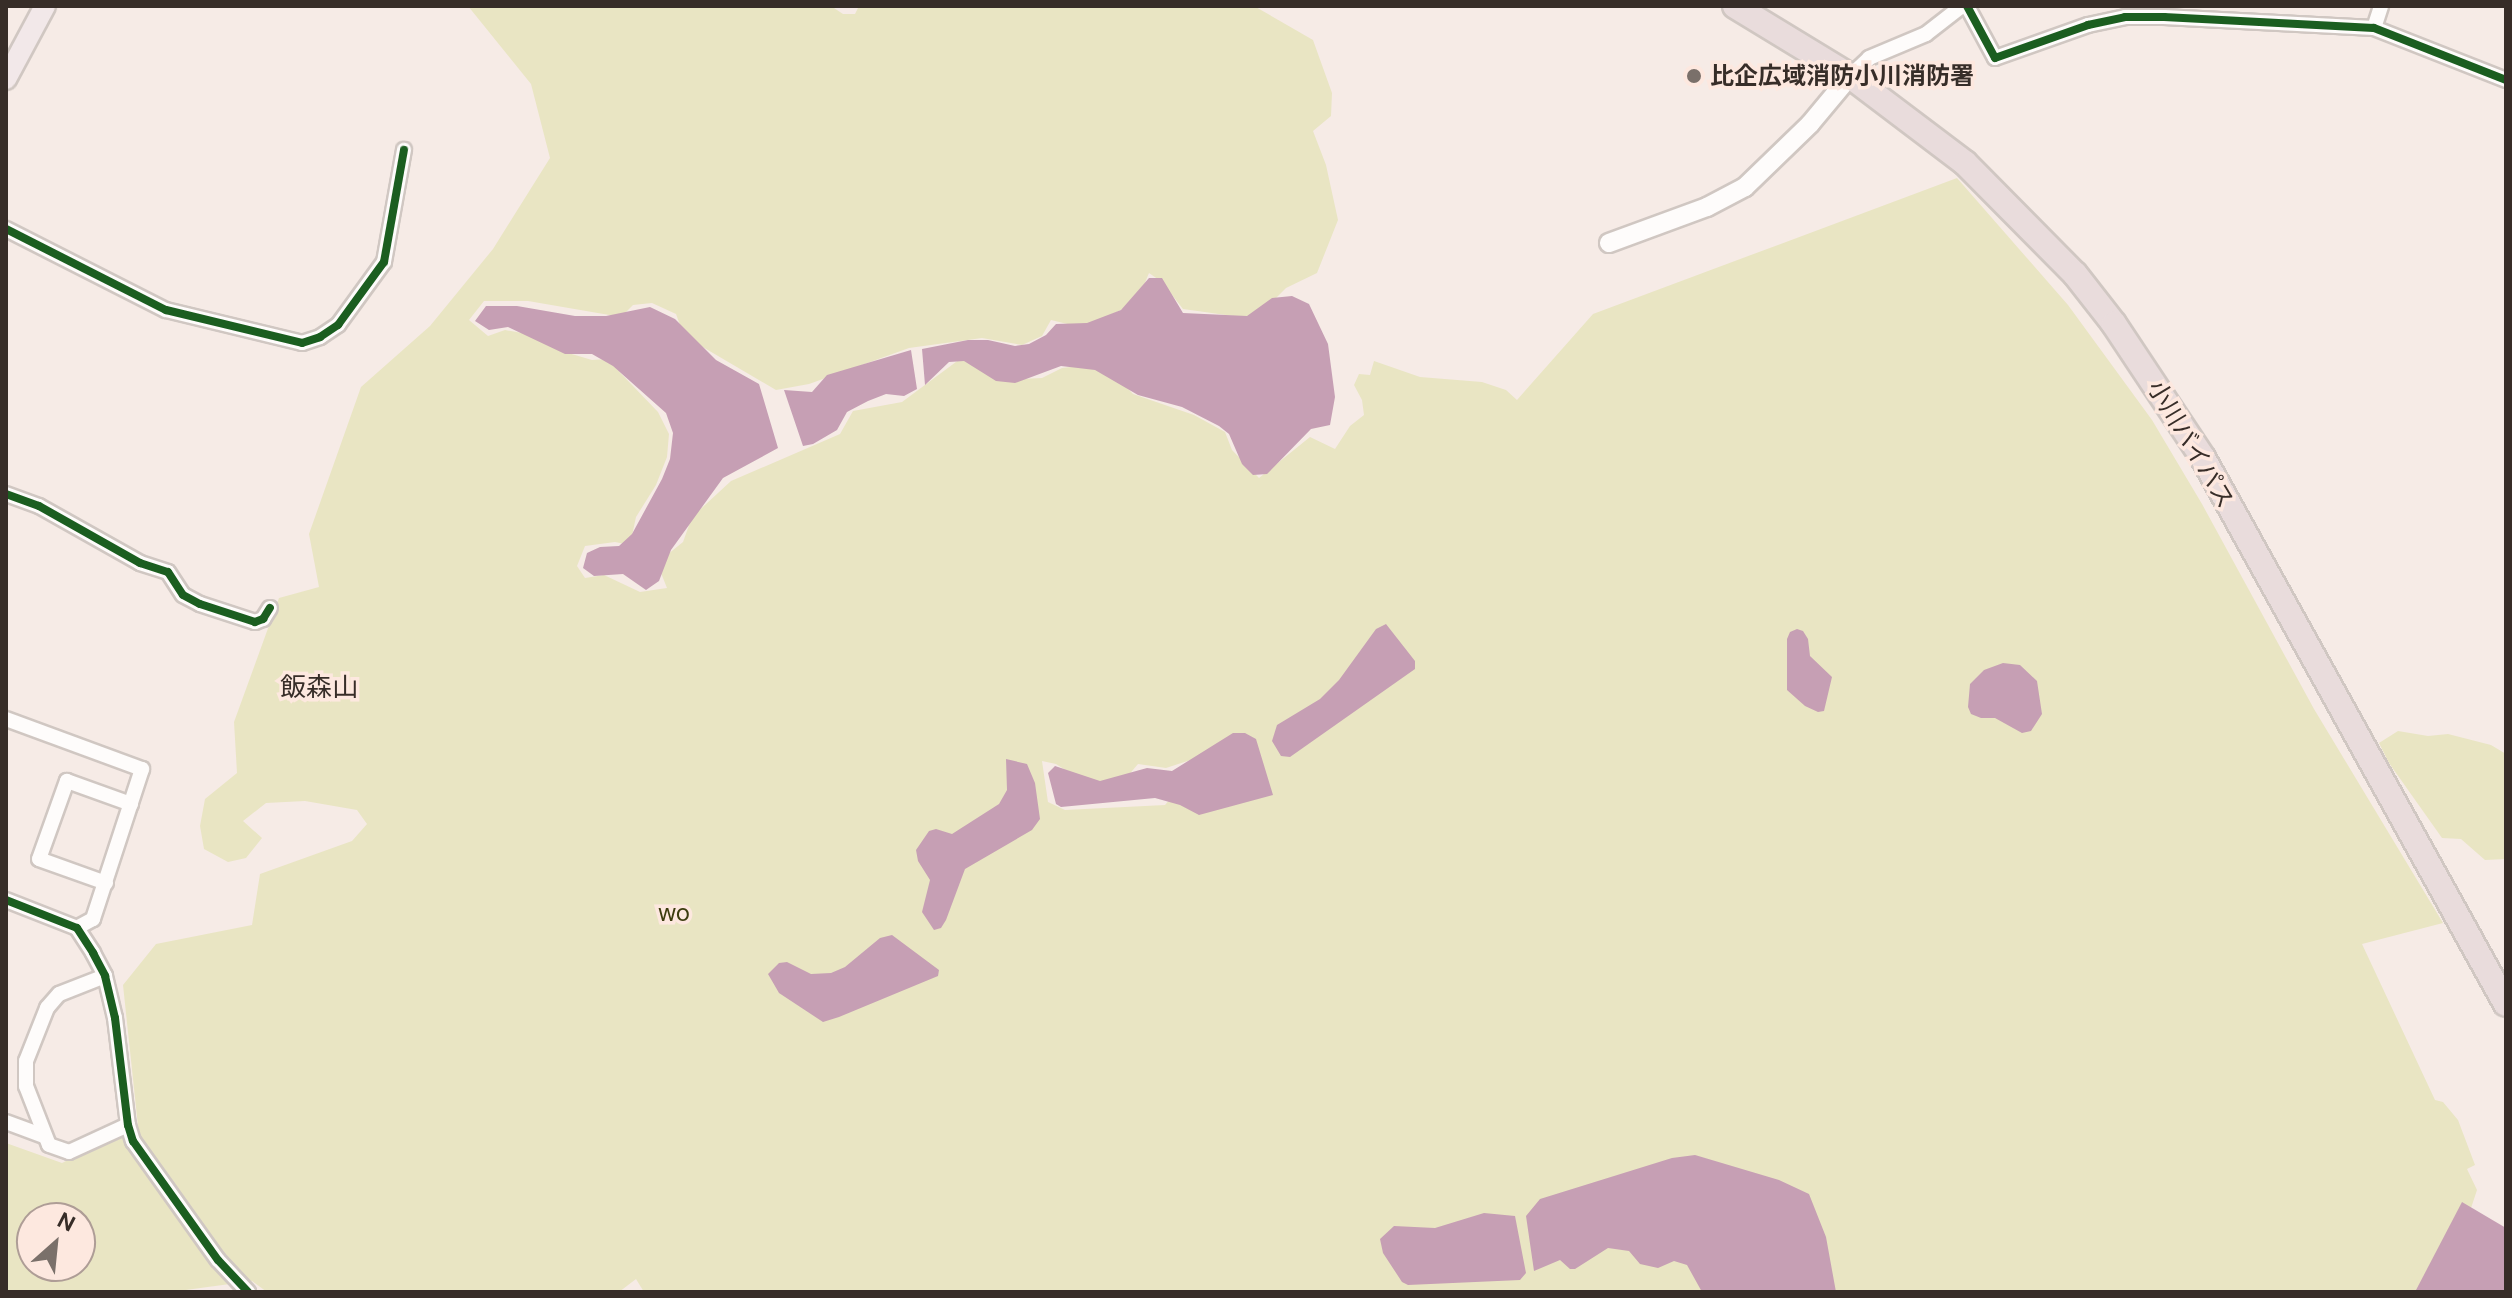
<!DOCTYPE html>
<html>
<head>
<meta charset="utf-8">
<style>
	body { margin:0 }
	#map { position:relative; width:2512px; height:1298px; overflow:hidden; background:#f6ebe6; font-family:"DM Sans","Noto Sans JP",sans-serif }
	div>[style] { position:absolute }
	.green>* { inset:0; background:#e9e5c3 }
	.water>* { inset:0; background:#c69fb4 }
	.roads { filter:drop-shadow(2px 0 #d0c7c2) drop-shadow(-2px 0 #d0c7c2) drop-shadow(0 2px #d0c7c2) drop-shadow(0 -2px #d0c7c2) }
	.street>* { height:14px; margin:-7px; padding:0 7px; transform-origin:7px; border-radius:7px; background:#fefcfb }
	.secondary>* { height:18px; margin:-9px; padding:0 9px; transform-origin:9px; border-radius:9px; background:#fefcfb }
	.primary>* { height:20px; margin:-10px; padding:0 10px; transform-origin:10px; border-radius:10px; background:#f2e8e9 }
	.highway>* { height:24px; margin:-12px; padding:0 12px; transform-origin:12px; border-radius:12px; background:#e9dcdc }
	.cycleway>* { height:8px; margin:-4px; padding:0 4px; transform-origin:4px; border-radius:4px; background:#1b5e20 }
	.dots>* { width:22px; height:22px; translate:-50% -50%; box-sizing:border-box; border:4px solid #fde8df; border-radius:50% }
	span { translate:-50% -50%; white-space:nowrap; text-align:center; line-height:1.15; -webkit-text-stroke:7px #fde8df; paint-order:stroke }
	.poi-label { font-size:24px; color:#372d28; font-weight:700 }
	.left { translate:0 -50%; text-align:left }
	.street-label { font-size:24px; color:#372d28 }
	.park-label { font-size:24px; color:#3c3c0e }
	.neighbourhood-label { font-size:26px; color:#372d28 }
	.frame { position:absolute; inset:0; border:8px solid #372d28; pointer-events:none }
	.north { position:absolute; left:16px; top:1202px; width:80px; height:80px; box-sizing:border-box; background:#fde8df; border:2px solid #ae9d96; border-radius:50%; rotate:27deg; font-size:22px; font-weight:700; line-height:32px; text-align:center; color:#372d28 }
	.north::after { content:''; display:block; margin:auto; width:28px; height:36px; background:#7a706a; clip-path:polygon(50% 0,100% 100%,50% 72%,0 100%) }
</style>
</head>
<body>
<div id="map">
	<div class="green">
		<div style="clip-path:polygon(evenodd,468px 6px,831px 6px,843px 14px,855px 14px,859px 6px,1254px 6px,1313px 40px,1332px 93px,1331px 116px,1313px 131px,1326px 165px,1338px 220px,1317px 273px,1286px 288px,1255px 319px,1183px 309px,1162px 282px,1149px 273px,1137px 302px,1084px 328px,1051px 320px,1042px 336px,1022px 345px,982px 338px,909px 348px,809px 384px,776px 390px,684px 336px,676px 314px,652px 303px,633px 305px,621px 317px,528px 301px,484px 301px,469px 320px,488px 336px,505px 330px,539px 336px,558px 350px,592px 360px,607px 359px,658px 412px,669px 434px,667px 457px,656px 485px,636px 517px,630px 545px,615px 542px,585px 546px,577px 566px,585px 578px,604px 575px,640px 592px,667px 588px,657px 563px,683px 542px,692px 517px,731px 481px,840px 434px,853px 411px,902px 402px,964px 356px,1003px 380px,1042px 378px,1062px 368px,1087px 365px,1113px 373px,1133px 394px,1194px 415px,1225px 432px,1232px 450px,1259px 478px,1310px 437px,1335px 449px,1350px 426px,1364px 415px,1362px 400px,1354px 385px,1359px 374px,1370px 375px,1374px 361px,1420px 377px,1482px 382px,1506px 390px,1517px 400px,1593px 314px,1957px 178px,2068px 305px,2152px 420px,2202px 504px,2314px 709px,2443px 923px,2362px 944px,2435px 1100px,2443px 1102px,2458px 1120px,2475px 1165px,2467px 1169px,2477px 1190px,2471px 1208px,2423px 1292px,644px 1292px,636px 1279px,619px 1292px,267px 1292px,252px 1281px,171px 1292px,6px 1292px,6px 1143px,62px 1163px,138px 1126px,123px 985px,156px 944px,252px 925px,260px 874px,352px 841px,367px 824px,357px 810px,305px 801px,266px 803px,243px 821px,262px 838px,246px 858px,228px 862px,204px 849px,200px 826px,205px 799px,237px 773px,234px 722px,279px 598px,319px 587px,309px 534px,361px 387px,430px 326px,493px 249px,550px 158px,531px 84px,468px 6px,1209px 754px,1165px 805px,1065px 810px,1048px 802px,1042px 761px,1056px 764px,1087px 784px,1121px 784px,1138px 764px,1166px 768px,1209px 754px,468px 6px,32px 1218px,80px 1218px,80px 1266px,32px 1266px,32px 1218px)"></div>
		<div style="clip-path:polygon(2398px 731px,2428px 736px,2448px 734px,2491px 745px,2506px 754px,2506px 859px,2485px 860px,2461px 839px,2442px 838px,2389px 763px,2379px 743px)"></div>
	</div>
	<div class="water">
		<div style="clip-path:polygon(1149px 278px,1162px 278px,1183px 313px,1247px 316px,1272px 298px,1292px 296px,1309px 304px,1328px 344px,1335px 397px,1330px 425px,1311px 429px,1267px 474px,1253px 475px,1242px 464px,1229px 434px,1219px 426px,1182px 407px,1138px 395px,1095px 370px,1061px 366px,1015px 383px,996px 381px,964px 361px,949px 362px,925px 385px,922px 349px,968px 340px,988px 340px,1015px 346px,1029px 344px,1046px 335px,1056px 324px,1087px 323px,1121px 310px)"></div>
		<div style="clip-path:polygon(486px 306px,517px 306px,575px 316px,606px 316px,650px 307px,675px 319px,716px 360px,759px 384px,778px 448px,723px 478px,671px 550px,659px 581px,646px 590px,623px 574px,594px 576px,583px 568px,587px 553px,600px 547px,619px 546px,632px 534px,662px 479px,670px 459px,673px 433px,666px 413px,613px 366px,592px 354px,565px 354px,508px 327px,489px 330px,475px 321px)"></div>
		<div style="clip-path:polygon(911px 350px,917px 389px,904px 396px,886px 394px,868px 401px,847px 412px,837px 430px,813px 444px,803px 446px,784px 390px,812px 392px,827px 375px)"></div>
		<div style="clip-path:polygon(1386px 624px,1415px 661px,1415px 669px,1290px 757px,1281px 756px,1272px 741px,1277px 725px,1320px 699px,1339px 680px,1376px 629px)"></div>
		<div style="clip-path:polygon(1797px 629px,1803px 631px,1808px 639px,1810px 656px,1832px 677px,1824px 711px,1818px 712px,1805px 706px,1787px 690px,1787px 639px,1790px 632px)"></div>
		<div style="clip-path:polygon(2003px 663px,2020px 665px,2037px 681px,2042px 714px,2031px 731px,2022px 733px,1995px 718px,1981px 718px,1971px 714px,1968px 707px,1970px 684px,1984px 670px)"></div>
		<div style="clip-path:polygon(1233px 733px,1245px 733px,1256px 739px,1273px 795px,1199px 815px,1180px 805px,1155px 798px,1061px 807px,1056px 804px,1048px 773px,1055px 766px,1100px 781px,1147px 768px,1172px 771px)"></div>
		<div style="clip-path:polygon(1006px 759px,1027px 764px,1035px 783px,1040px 819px,1032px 830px,965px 869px,946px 920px,941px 928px,934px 930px,922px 912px,930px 880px,918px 861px,916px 850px,929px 831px,936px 829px,952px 834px,999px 804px,1007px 790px)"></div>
		<div style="clip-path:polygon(892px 935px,939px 970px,938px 976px,839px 1017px,823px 1022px,779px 993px,768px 974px,779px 963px,787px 962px,811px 974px,831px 973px,845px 967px,880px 938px)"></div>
		<div style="clip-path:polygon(1695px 1155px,1779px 1180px,1809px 1194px,1826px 1237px,1836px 1292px,1702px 1292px,1687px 1265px,1674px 1261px,1658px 1268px,1640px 1264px,1629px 1251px,1608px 1248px,1575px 1269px,1570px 1269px,1560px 1260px,1534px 1271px,1526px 1216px,1540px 1199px,1672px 1158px)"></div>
		<div style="clip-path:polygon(2462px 1202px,2506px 1228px,2506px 1292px,2415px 1292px)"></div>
		<div style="clip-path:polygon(1484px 1213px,1515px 1216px,1526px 1273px,1520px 1280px,1408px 1285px,1402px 1282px,1383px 1253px,1380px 1239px,1394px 1226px,1435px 1228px)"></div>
	</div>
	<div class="roads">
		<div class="street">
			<div style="left:1967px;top:6px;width:59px;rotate:61.7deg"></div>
			<div style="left:1995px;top:58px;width:99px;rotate:-19.5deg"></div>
			<div style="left:2088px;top:25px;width:38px;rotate:-12deg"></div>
			<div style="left:2125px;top:17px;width:39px"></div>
			<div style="left:2164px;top:17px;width:210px;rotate:3deg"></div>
			<div style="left:2374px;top:28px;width:142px;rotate:21.5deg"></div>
			<div style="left:2374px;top:28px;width:23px;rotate:-72deg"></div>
			<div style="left:1850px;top:76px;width:26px;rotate:-43deg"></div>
			<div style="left:1869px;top:58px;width:62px;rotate:-22.8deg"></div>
			<div style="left:1926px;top:34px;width:46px;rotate:-37.9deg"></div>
			<div style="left:6px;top:229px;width:179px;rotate:26.9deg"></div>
			<div style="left:166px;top:310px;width:140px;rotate:13.6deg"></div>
			<div style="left:302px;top:343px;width:19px;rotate:-18deg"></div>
			<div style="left:320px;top:337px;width:22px;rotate:-34deg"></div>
			<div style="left:338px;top:325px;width:78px;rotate:-53.9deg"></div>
			<div style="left:384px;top:262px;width:114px;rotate:-79.9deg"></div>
			<div style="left:6px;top:494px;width:35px;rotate:20deg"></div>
			<div style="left:39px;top:506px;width:116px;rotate:29.4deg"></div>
			<div style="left:140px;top:563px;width:29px;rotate:18deg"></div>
			<div style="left:168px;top:572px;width:27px;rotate:57deg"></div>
			<div style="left:183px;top:595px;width:19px;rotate:28deg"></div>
			<div style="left:200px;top:604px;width:58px;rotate:18.1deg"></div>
			<div style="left:255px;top:622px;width:9px;rotate:-21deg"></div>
			<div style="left:263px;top:619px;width:13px;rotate:-58deg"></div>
			<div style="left:6px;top:719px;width:145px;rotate:20.2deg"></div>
			<div style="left:142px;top:769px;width:158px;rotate:108.1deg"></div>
			<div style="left:93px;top:919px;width:18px;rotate:151deg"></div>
			<div style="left:106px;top:883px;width:71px;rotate:-160.3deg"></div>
			<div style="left:39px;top:859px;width:83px;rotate:-70.3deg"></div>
			<div style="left:67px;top:781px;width:68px;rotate:19.8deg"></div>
			<div style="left:6px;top:900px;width:76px;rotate:21.5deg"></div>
			<div style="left:77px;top:928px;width:30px;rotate:57deg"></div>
			<div style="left:93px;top:953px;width:26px;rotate:62deg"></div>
			<div style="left:105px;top:976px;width:43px;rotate:76.6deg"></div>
			<div style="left:115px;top:1018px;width:108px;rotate:83.1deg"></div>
			<div style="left:128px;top:1125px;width:17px;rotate:73deg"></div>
			<div style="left:133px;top:1141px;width:146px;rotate:54.5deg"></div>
			<div style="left:218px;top:1260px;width:44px;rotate:46.8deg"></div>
			<div style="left:105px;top:976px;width:49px;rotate:158.6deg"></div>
			<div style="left:59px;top:994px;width:18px;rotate:131deg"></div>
			<div style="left:47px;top:1008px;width:57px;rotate:111.6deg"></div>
			<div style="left:26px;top:1061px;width:25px;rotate:90deg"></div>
			<div style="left:26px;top:1086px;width:63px;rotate:68.7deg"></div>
			<div style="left:49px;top:1145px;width:21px;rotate:19deg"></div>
			<div style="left:69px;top:1152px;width:65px;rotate:-24.6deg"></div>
			<div style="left:6px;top:1122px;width:40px;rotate:20.2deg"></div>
		</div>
		<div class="secondary">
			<div style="left:1609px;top:243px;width:104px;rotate:-20.2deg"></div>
			<div style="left:1707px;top:207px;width:43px;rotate:-27.8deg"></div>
			<div style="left:1745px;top:187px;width:91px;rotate:-44.1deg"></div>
			<div style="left:1810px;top:124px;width:62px;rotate:-50.2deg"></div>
		</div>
		<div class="primary">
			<div style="left:6px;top:79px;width:83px;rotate:-61.9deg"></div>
		</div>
		<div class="highway">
			<div style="left:1735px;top:6px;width:135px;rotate:31.3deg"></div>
			<div style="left:1850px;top:76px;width:144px;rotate:37.1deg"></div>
			<div style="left:1965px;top:163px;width:156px;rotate:45.3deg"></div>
			<div style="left:2075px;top:274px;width:63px;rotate:52deg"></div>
			<div style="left:2114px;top:324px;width:161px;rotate:56.4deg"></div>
			<div style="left:2203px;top:458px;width:624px;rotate:60.97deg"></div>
		</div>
	</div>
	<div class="cycleway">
		<div style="left:1967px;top:6px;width:59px;rotate:61.7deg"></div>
		<div style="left:1995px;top:58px;width:99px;rotate:-19.5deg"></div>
		<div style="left:2088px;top:25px;width:38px;rotate:-12deg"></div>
		<div style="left:2125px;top:17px;width:39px"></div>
		<div style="left:2164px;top:17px;width:210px;rotate:3deg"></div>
		<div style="left:2374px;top:28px;width:142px;rotate:21.5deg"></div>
		<div style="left:6px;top:229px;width:179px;rotate:26.9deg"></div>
		<div style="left:166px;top:310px;width:140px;rotate:13.6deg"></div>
		<div style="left:302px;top:343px;width:19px;rotate:-18deg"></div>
		<div style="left:320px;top:337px;width:22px;rotate:-34deg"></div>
		<div style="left:338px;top:325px;width:78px;rotate:-53.9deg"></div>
		<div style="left:384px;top:262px;width:114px;rotate:-79.9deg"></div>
		<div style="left:6px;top:494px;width:35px;rotate:20deg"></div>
		<div style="left:39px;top:506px;width:116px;rotate:29.4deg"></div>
		<div style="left:140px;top:563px;width:29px;rotate:18deg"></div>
		<div style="left:168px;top:572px;width:27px;rotate:57deg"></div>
		<div style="left:183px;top:595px;width:19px;rotate:28deg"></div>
		<div style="left:200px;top:604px;width:58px;rotate:18.1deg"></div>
		<div style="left:255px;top:622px;width:9px;rotate:-21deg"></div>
		<div style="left:263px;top:619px;width:13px;rotate:-58deg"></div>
		<div style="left:6px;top:900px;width:76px;rotate:21.5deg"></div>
		<div style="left:77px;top:928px;width:30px;rotate:57deg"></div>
		<div style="left:93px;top:953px;width:26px;rotate:62deg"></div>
		<div style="left:105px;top:976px;width:43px;rotate:76.6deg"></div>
		<div style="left:115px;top:1018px;width:108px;rotate:83.1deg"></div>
		<div style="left:128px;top:1125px;width:17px;rotate:73deg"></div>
		<div style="left:133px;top:1141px;width:146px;rotate:54.5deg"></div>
		<div style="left:218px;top:1260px;width:44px;rotate:46.8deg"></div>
	</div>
	<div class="dots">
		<div style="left:1694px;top:76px;background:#7a706a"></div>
	</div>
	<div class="poi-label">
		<span class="left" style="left:1710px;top:76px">比企広域消防小川消防署</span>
	</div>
	<div class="street-label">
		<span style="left:2191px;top:444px;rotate:59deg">小川バイパス</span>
	</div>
	<div class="park-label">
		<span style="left:674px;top:913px">wo</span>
	</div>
	<div class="neighbourhood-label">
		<span style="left:319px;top:688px">飯森山</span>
	</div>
	<div class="frame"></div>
	<div class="north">N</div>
</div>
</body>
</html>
